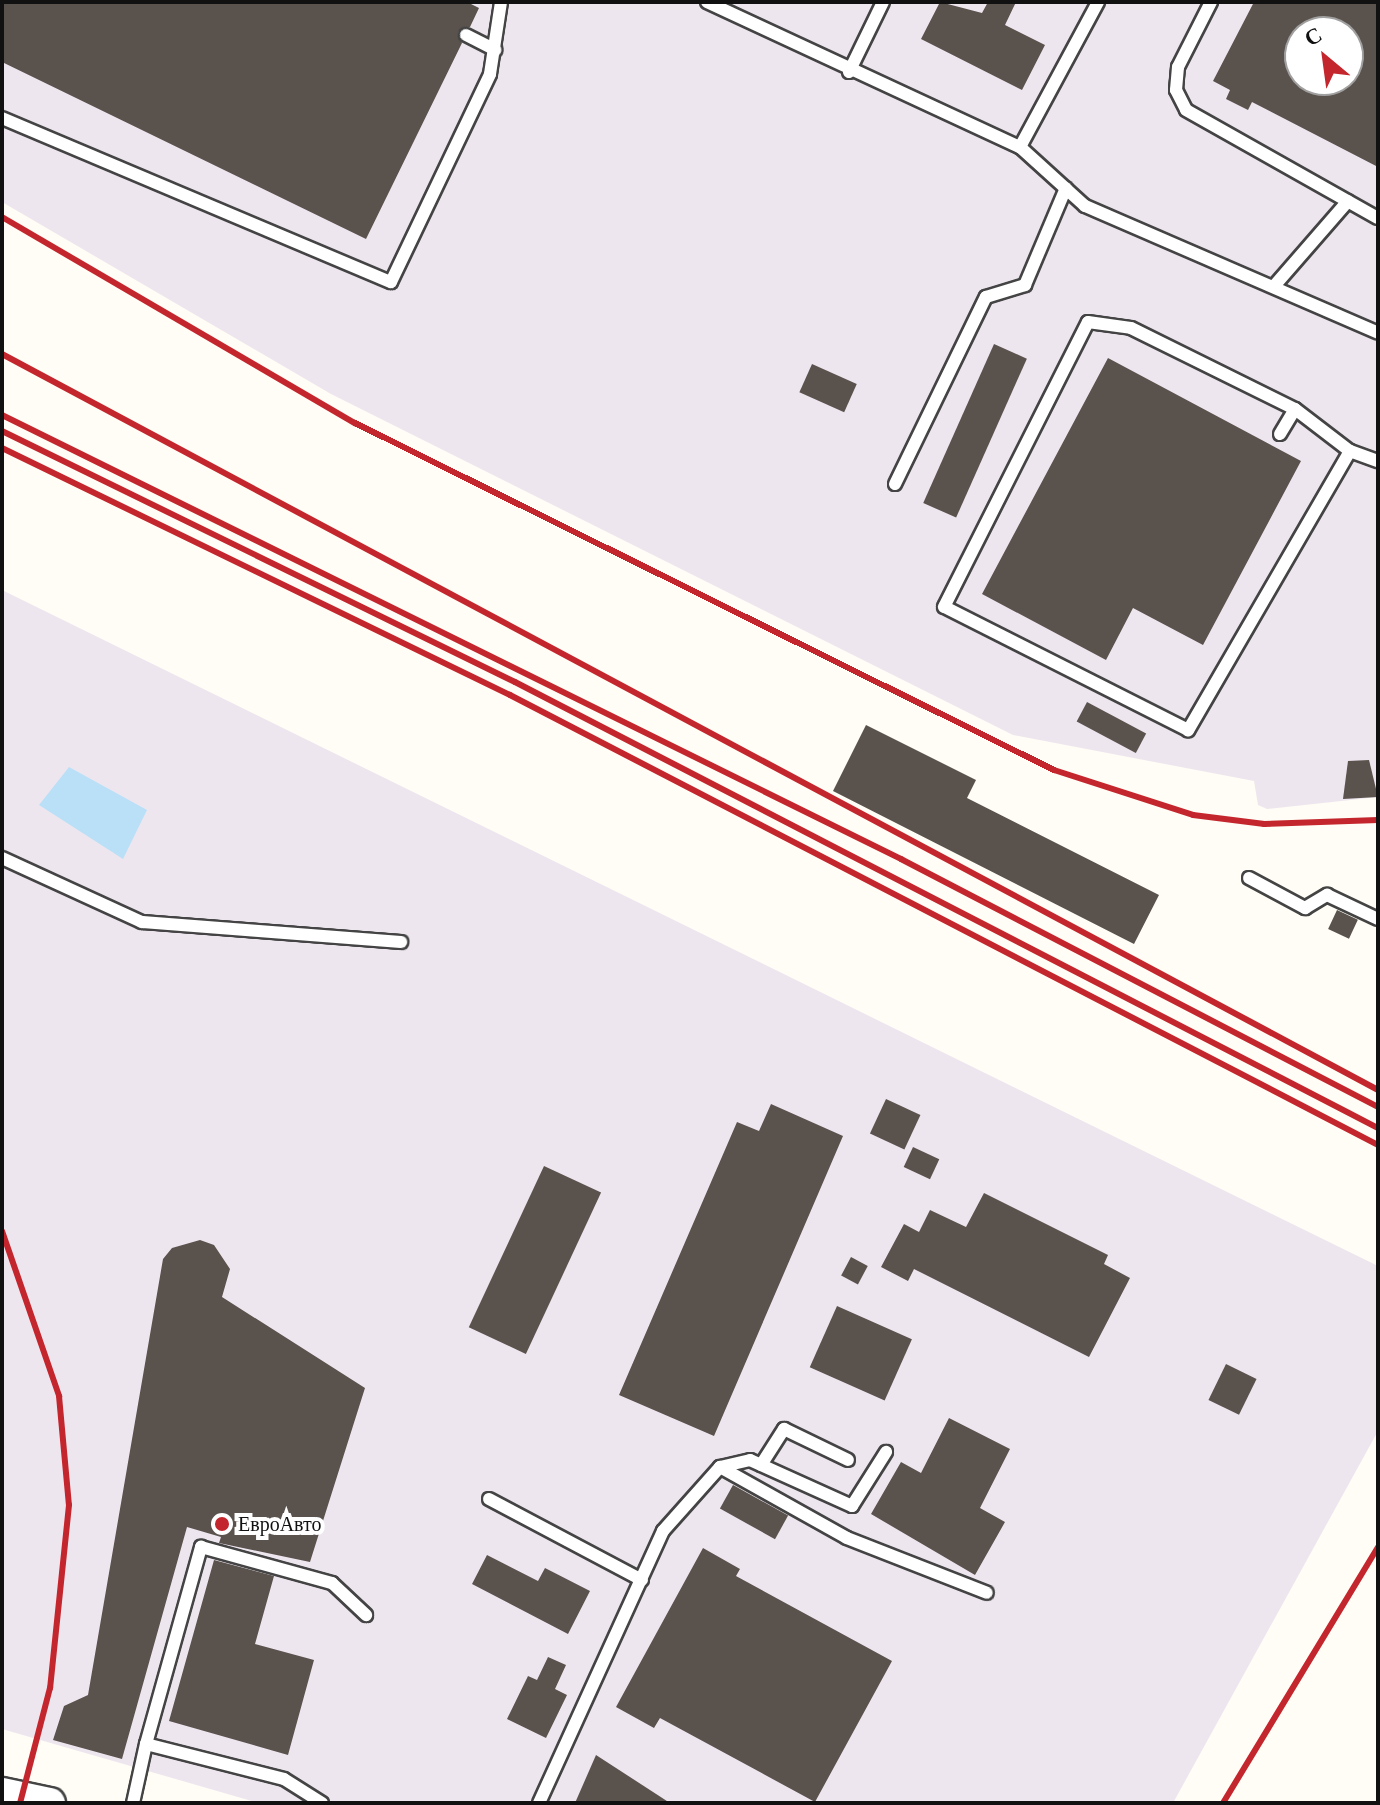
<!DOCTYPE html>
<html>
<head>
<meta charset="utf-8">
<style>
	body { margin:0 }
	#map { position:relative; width:1380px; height:1805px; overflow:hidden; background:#fffdf5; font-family:"Crimson Pro",serif }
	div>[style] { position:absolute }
	.industrial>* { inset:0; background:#eee6ef }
	.water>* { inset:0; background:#b9e0f7 }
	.building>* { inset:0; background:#5a524d; transform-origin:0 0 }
	.roads { filter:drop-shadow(2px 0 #444) drop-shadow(-2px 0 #444) drop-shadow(0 2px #444) drop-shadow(0 -2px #444) }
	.service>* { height:12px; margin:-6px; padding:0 6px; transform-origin:6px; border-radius:6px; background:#fff }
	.tertiary>* { height:30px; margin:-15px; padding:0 15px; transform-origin:15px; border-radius:15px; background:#fff }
	.rail>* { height:6px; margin:-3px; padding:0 3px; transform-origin:3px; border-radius:3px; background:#c4262e }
	.dots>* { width:22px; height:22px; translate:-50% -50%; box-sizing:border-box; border:4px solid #fff; border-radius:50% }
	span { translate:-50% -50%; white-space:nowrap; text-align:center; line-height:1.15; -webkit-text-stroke:8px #fff; paint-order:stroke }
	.poi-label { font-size:20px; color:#111 }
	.left { translate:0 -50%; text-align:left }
	.frame { position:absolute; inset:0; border:4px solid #111; pointer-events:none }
	.north { position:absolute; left:1284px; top:16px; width:80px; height:80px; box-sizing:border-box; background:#fff; border:2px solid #a0a0a0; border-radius:50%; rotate:331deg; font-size:22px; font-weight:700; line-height:32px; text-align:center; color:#111 }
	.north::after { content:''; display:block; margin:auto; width:28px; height:36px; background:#c4262e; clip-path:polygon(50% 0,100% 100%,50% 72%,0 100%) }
</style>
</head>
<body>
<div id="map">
	<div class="industrial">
		<div style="clip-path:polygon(evenodd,2px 2px,1378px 2px,1378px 797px,1267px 809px,1258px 805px,1254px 781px,1013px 735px,331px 394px,2px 202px,2px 2px,1300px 32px,1348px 32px,1348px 80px,1300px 80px,1300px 32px)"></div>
		<div style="clip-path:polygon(2px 590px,1378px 1266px,1378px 1431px,1173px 1803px,259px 1803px,2px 1729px)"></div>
	</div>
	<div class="water">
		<div style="clip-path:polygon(69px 767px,147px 810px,123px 859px,39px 805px)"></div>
	</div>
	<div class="building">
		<div style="clip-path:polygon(2px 2px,467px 2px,479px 8px,470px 27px,458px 32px,462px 43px,366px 239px,2px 62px)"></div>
		<div style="clip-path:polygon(940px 2px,982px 13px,988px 2px,1016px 2px,1005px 25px,1045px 45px,1022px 90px,921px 39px)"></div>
		<div style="clip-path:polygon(evenodd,1254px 2px,1378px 2px,1378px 167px,1252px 102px,1248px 110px,1226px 99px,1230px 90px,1213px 81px,1254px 2px,1300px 32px,1348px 32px,1348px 80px,1300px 80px,1300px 32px)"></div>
		<div style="left:994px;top:344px;width:36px;height:174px;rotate:24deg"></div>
		<div style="clip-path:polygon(1108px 358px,1301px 461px,1203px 645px,1133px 608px,1106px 660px,982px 594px)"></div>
		<div style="left:812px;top:364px;width:49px;height:31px;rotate:24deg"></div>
		<div style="left:1087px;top:702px;width:67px;height:22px;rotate:28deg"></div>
		<div style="clip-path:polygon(866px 725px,976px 780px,967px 798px,1159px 895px,1134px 944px,833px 791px)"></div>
		<div style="clip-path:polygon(1369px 760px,1378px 797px,1343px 799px,1348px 761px)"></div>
		<div style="left:1337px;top:910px;width:23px;height:21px;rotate:25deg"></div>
		<div style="left:886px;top:1099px;width:38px;height:38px;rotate:25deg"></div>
		<div style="clip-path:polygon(771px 1104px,843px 1136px,714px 1436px,619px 1395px,737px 1122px,759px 1131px)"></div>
		<div style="left:913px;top:1147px;width:29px;height:22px;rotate:25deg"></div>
		<div style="left:544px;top:1166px;width:63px;height:178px;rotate:25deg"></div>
		<div style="clip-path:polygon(984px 1193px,1108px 1255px,1104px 1264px,1130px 1278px,1089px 1357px,914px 1269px,908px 1281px,881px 1267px,904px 1224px,919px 1232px,930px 1210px,966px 1227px)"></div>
		<div style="clip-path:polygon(200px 1240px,214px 1245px,230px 1269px,222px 1297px,365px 1388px,310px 1562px,219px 1543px,221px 1537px,187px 1527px,122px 1759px,53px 1740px,64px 1706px,88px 1695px,163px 1259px,172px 1248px)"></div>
		<div style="left:851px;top:1257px;width:19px;height:21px;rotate:28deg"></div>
		<div style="left:837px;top:1306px;width:82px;height:67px;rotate:24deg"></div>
		<div style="left:1226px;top:1364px;width:34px;height:40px;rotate:26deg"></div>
		<div style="clip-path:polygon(949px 1418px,1010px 1449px,980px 1508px,1005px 1522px,975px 1575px,871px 1514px,901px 1462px,921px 1473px)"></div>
		<div style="left:733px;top:1485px;width:63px;height:27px;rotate:29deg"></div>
		<div style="clip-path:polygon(703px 1548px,740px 1569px,736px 1576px,892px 1661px,815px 1802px,660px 1718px,654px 1728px,616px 1707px)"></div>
		<div style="clip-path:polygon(487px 1555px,538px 1581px,545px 1568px,590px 1591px,568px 1634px,472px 1584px)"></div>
		<div style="clip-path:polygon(214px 1560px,274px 1576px,255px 1644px,314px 1660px,288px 1755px,169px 1721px)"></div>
		<div style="clip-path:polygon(548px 1657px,566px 1665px,555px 1689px,567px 1695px,546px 1738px,507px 1719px,528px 1676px,537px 1680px)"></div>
		<div style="clip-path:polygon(596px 1755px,670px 1803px,575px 1803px)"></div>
	</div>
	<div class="roads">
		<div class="service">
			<div style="left:707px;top:2px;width:345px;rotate:24.9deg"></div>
			<div style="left:1020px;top:147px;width:88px;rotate:42.2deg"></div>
			<div style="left:1085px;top:206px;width:319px;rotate:23.4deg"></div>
			<div style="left:1211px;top:2px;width:73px;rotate:116.9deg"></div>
			<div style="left:1178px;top:67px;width:23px;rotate:95deg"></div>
			<div style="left:1176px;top:90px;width:22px;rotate:63deg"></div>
			<div style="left:1186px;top:110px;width:220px;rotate:29.4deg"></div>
			<div style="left:466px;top:35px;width:33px;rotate:27deg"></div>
			<div style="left:849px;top:72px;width:78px;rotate:-64.1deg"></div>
			<div style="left:2px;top:118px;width:422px;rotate:22.9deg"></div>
			<div style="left:391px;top:282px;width:230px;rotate:-64.5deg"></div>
			<div style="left:490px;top:74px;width:73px;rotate:-81.3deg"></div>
			<div style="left:1020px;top:147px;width:165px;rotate:-61.7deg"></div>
			<div style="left:1275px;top:285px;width:111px;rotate:-49deg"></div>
			<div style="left:1280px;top:434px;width:29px;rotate:-59deg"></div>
			<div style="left:1350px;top:451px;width:323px;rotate:120.1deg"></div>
			<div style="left:1188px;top:730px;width:273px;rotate:-153.2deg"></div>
			<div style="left:944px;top:607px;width:319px;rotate:-63.2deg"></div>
			<div style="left:1088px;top:322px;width:43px;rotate:7.9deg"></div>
			<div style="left:1131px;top:328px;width:183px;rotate:26.3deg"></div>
			<div style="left:1295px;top:409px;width:69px;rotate:37.4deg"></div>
			<div style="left:1350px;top:451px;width:30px;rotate:20deg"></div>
			<div style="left:895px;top:484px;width:208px;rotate:-64.1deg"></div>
			<div style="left:986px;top:297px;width:41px;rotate:-17.1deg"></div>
			<div style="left:1025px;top:285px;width:105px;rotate:-67.1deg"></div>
			<div style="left:2px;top:858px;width:154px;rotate:24.6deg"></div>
			<div style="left:142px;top:922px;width:260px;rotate:4.4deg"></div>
			<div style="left:1249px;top:878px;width:64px;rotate:28.2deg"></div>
			<div style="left:1305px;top:908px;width:26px;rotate:-31deg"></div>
			<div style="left:1327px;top:895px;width:56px;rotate:25.2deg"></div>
			<div style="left:761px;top:1465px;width:43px;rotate:-57.4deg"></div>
			<div style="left:784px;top:1429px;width:71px;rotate:25.8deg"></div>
			<div style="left:720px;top:1467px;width:145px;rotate:29.2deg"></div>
			<div style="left:847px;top:1538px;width:150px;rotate:21.4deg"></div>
			<div style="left:489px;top:1499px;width:173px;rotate:27.9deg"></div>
			<div style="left:146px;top:1744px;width:205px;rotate:-74.4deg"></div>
			<div style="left:201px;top:1547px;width:136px;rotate:15.4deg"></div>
			<div style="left:332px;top:1583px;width:47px;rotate:43.3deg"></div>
			<div style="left:133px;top:1803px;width:60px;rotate:-77.6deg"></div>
			<div style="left:146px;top:1744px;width:142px;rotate:14.2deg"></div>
			<div style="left:284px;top:1779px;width:45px;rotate:32.3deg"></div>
			<div style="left:539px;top:1803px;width:299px;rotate:-65.5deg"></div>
			<div style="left:663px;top:1531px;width:86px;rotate:-48.3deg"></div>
			<div style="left:720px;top:1467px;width:31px;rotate:-13deg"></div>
			<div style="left:750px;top:1460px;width:112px;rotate:24.3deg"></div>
			<div style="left:852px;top:1506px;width:64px;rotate:-57.8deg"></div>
		</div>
		<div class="tertiary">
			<div style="left:2px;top:1793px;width:49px;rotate:11.8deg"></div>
		</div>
	</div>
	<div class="rail">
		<div style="left:2px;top:217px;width:409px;rotate:30.3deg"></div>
		<div style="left:355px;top:423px;width:780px;rotate:26.4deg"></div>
		<div style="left:1054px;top:770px;width:146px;rotate:17.9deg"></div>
		<div style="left:1193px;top:815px;width:72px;rotate:7.2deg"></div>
		<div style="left:1264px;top:824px;width:114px;rotate:-2deg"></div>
		<div style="left:2px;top:354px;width:1560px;rotate:28.14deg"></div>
		<div style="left:2px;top:415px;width:1003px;rotate:26.28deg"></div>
		<div style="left:901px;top:859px;width:538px;rotate:27.47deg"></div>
		<div style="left:2px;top:431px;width:571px;rotate:26.07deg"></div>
		<div style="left:515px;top:682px;width:971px;rotate:27.33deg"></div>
		<div style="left:2px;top:448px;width:565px;rotate:25.93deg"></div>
		<div style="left:510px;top:695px;width:978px;rotate:27.4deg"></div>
		<div style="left:2px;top:1231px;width:175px;rotate:70.9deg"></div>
		<div style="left:59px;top:1396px;width:109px;rotate:84.8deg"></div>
		<div style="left:69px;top:1505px;width:184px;rotate:95.9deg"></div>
		<div style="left:50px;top:1688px;width:119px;rotate:104.6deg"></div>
		<div style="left:1223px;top:1803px;width:299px;rotate:-58.8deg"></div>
	</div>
	<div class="dots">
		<div style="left:222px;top:1524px;background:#c4262e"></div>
	</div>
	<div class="poi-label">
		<span class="left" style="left:238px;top:1524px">ЕвроАвто</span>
	</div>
	<div class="frame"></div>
	<div class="north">С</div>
</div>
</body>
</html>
